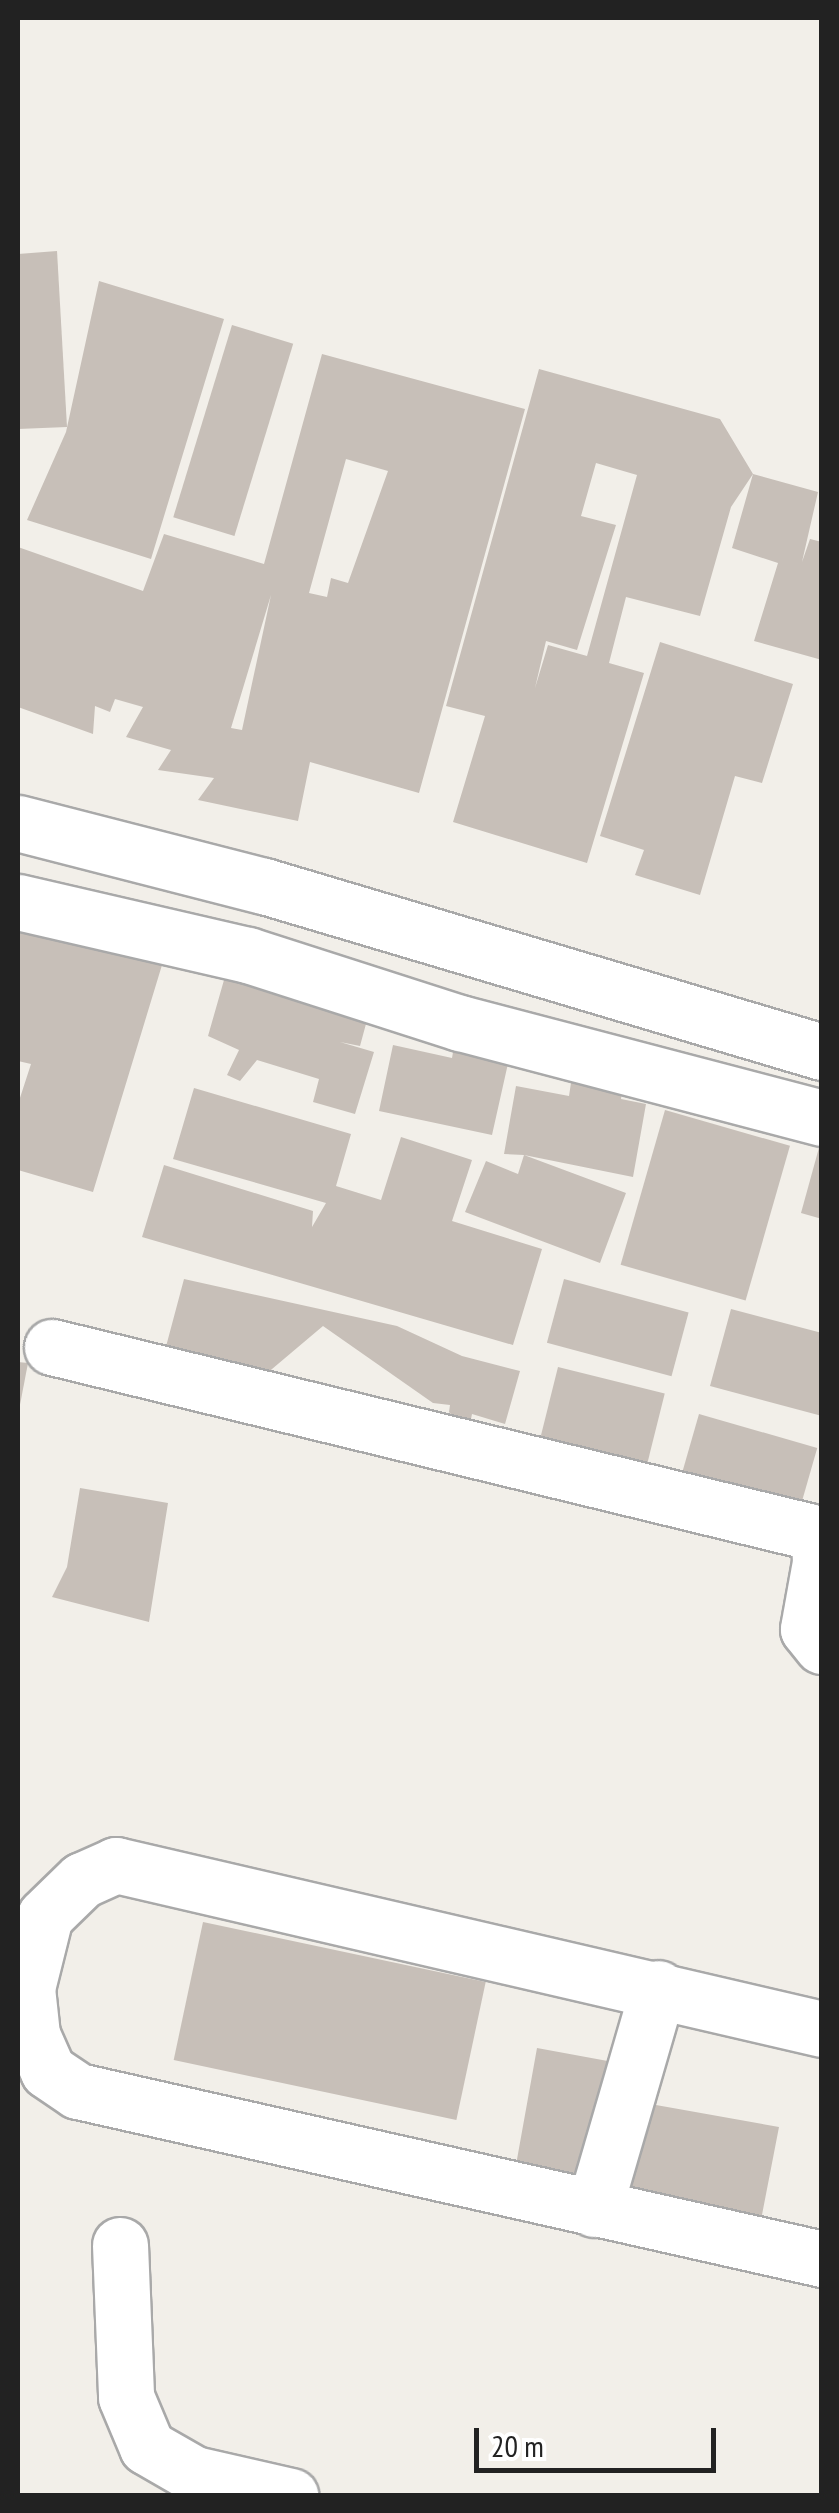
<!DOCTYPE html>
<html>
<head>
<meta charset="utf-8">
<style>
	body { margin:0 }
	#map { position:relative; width:839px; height:2513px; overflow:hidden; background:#f2efe9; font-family:"PT Sans Narrow",sans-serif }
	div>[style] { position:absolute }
	.building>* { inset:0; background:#c7bfb8; transform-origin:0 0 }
	.roads { filter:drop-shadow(2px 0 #a9a9a9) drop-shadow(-2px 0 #a9a9a9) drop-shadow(0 2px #a9a9a9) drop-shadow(0 -2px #a9a9a9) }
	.minor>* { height:55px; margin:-27.5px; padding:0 27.5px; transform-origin:27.5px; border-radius:27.5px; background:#fff }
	span { translate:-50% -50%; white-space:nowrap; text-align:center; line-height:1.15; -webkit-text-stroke:8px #fff; paint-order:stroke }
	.frame { position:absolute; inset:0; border:20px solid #222; pointer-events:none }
	.scale { position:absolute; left:474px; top:2428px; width:242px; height:45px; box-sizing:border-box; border:5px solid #222; border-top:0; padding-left:12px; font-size:30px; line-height:35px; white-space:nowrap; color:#222; -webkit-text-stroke:8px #fff; paint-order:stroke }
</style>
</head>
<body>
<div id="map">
	<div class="building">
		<div style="clip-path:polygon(57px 251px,67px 427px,18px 429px,18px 254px)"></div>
		<div style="clip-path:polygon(99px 281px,224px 319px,151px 559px,27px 520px,66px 432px)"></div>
		<div style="left:232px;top:325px;width:64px;height:201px;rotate:17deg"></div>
		<div style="clip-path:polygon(evenodd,322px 354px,525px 409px,419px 793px,310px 762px,298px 821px,198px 800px,214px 778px,158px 770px,171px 750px,126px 737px,143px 707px,115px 699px,110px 712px,95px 706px,93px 734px,18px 707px,18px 547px,143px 591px,164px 534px,264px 564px,322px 354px,346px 459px,388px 471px,348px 583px,331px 578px,327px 597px,309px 593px,346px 459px,322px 354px,271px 595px,242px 730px,231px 728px,271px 595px)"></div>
		<div style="clip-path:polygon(evenodd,539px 369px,720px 419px,753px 474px,818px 492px,802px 562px,810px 539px,822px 542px,822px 660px,754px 641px,778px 563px,732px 548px,753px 474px,731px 507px,700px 616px,626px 597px,609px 663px,644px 673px,587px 863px,453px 822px,485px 716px,446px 706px,539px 369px,596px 463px,637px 475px,587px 656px,548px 645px,535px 688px,546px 641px,577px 650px,616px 525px,581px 516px,596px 463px)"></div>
		<div style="clip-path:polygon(660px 642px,793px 684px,762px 783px,735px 776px,700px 895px,635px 875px,644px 850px,600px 836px)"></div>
		<div style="clip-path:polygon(18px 931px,162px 965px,93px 1192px,18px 1170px,18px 1104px,31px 1064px,18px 1061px)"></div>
		<div style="clip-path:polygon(230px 959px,373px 998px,360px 1046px,340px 1042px,374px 1052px,355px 1114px,313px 1102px,319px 1079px,257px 1060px,240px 1081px,227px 1075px,239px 1050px,208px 1036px)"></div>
		<div style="clip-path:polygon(457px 1029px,513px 1041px,492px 1135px,379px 1111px,393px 1045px,452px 1058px)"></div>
		<div style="clip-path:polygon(574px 1063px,624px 1072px,621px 1099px,646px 1104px,633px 1177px,524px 1155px,626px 1193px,600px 1263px,465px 1212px,486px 1161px,518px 1174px,524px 1155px,504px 1154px,516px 1086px,569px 1096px)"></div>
		<div style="clip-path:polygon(194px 1088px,351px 1134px,336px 1186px,381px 1200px,401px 1137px,472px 1160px,452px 1221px,542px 1249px,513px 1345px,142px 1237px,164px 1165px,313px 1211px,312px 1227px,326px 1203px,173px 1159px)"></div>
		<div style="left:665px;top:1110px;width:130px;height:161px;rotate:16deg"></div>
		<div style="clip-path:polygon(820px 1144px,822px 1144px,822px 1219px,801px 1213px)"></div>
		<div style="clip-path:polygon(184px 1279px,397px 1326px,462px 1356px,520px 1371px,505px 1424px,472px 1414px,468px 1434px,449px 1412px,450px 1405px,433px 1403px,323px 1326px,259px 1380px,164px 1354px)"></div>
		<div style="left:564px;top:1279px;width:129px;height:66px;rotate:15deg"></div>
		<div style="clip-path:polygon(731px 1309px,822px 1333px,822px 1416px,710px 1386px)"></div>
		<div style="clip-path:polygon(18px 1362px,28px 1363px,19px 1410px,18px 1410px)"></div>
		<div style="left:558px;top:1367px;width:110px;height:78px;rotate:14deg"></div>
		<div style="left:699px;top:1414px;width:123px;height:64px;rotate:16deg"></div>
		<div style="clip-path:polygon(80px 1488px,168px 1503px,149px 1622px,52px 1597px,67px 1567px)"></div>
		<div style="left:203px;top:1922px;width:289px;height:141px;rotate:12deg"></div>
		<div style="clip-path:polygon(537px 2048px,662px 2071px,656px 2105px,779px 2127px,761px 2220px,514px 2176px)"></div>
	</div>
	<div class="roads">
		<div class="minor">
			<div style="left:18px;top:823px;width:254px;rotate:14.4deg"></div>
			<div style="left:264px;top:886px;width:582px;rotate:16.57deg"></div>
			<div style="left:18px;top:902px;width:236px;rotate:13deg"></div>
			<div style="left:248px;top:955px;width:223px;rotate:17.8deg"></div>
			<div style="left:460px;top:1023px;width:374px;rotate:14.7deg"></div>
			<div style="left:52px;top:1347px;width:778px;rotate:13.68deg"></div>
			<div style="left:808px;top:1531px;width:16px;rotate:45deg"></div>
			<div style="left:819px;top:1542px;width:20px;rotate:87deg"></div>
			<div style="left:820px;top:1562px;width:68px;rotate:100.2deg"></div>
			<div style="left:808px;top:1629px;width:22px;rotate:51deg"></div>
			<div style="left:822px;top:2029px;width:725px;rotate:-166.92deg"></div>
			<div style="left:116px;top:1865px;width:37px;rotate:156deg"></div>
			<div style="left:82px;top:1880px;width:52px;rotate:135.8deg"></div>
			<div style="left:45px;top:1916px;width:74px;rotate:104deg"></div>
			<div style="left:27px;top:1988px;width:47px;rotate:83.9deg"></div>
			<div style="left:32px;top:2035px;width:39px;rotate:66deg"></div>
			<div style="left:48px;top:2071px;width:36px;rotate:34deg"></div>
			<div style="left:78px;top:2091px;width:763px;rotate:12.72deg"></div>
			<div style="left:594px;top:2209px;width:230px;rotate:-73.8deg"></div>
			<div style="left:120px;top:2245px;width:152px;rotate:87.7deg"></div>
			<div style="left:126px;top:2397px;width:54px;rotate:67.2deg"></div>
			<div style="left:147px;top:2447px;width:54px;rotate:29.9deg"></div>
			<div style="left:194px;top:2474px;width:99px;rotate:12.8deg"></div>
		</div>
	</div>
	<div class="frame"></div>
	<div class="scale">20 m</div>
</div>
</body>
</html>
